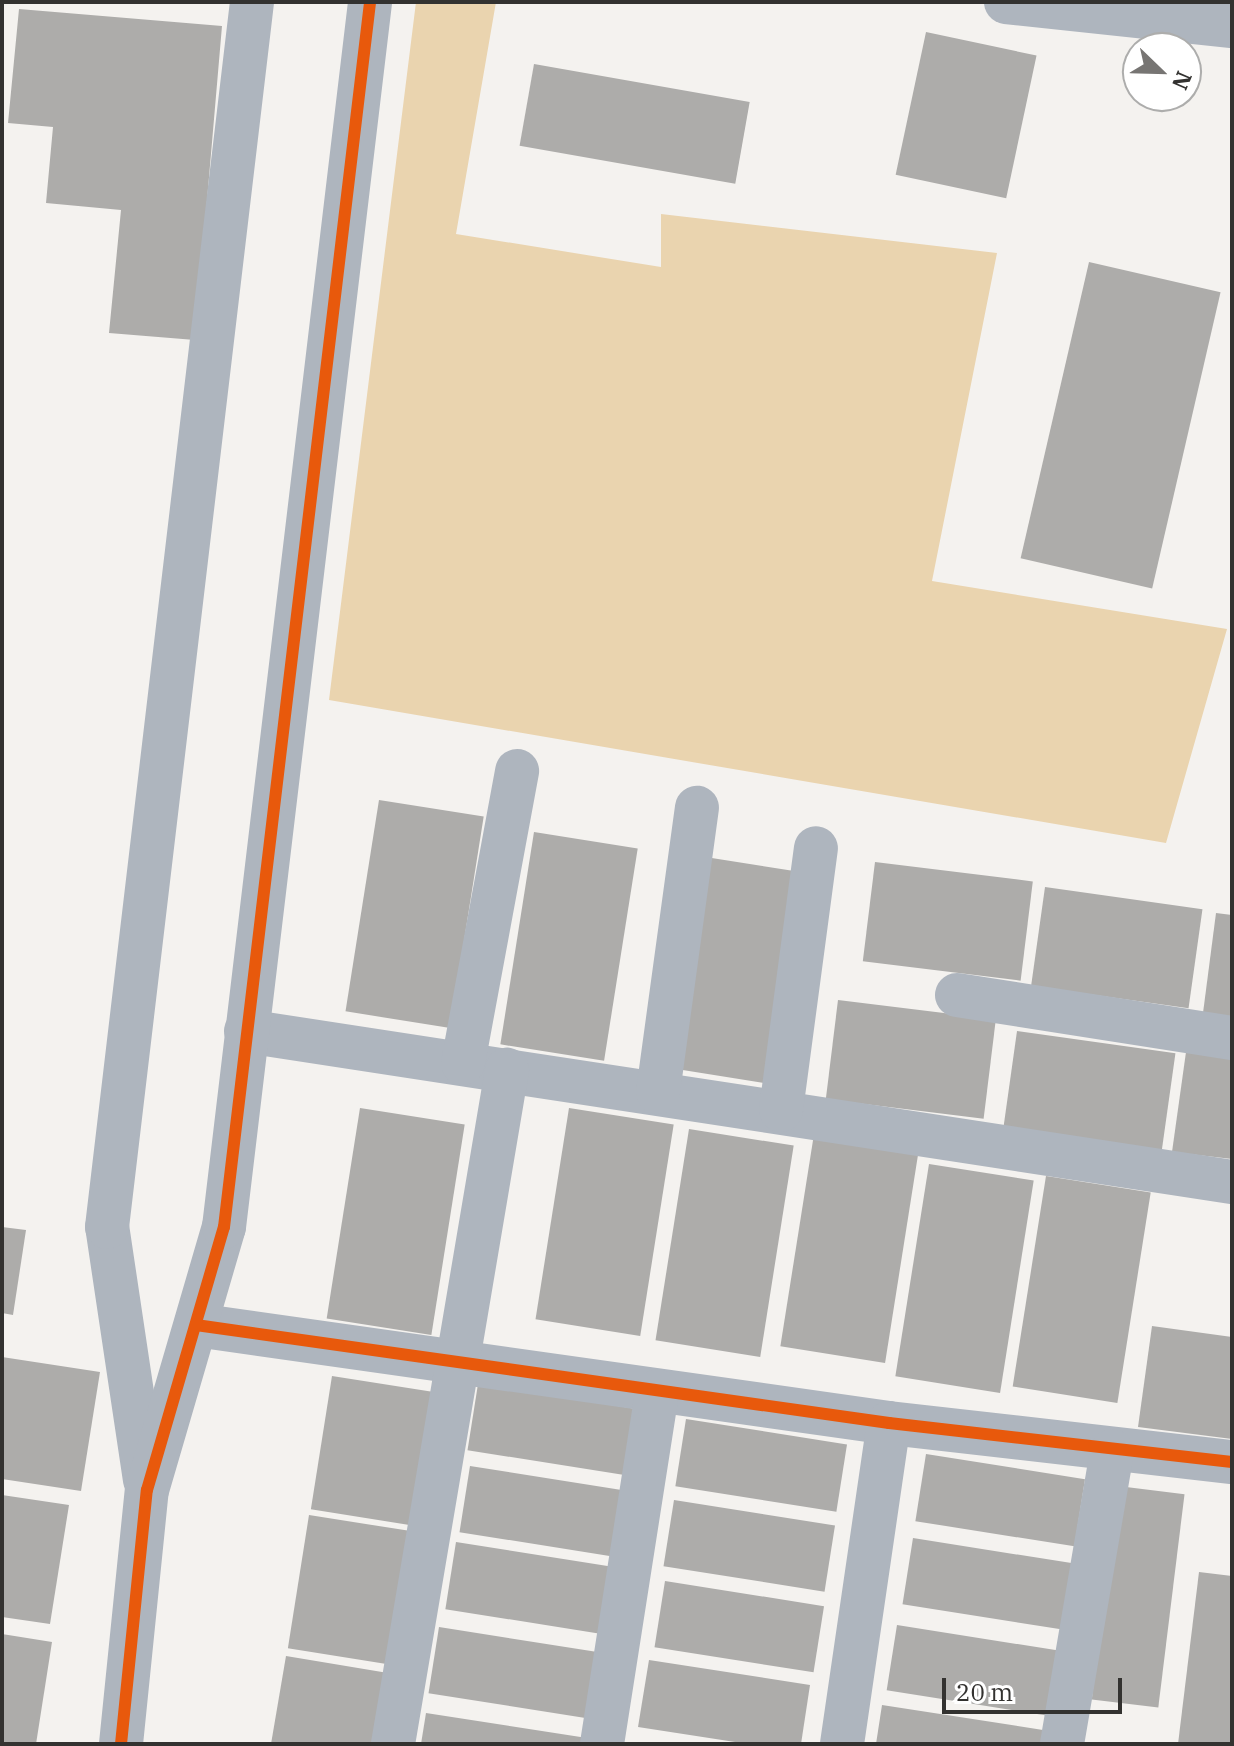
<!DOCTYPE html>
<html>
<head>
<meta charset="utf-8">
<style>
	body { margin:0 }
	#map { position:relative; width:1234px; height:1746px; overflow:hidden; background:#f4f2ef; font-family:"IBM Plex Serif",serif }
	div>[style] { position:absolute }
	.forest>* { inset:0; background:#ead4af }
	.building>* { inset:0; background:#adacaa; transform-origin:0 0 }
	.minor>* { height:44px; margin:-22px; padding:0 22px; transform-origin:22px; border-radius:22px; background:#aeb5be }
	.tertiary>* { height:44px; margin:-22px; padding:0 22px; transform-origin:22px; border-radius:22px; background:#aeb5be }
	.cycleway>* { height:12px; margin:-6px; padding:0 6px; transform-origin:6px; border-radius:6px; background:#e8590c }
	span { translate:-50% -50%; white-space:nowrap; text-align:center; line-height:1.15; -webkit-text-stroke:8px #fff; paint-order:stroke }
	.frame { position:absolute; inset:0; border:4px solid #333230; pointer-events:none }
	.north { position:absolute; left:1122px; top:32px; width:80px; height:80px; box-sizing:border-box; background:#fff; border:2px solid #adadac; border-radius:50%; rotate:113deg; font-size:22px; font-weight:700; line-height:32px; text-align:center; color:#333230 }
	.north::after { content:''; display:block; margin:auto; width:28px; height:36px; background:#777573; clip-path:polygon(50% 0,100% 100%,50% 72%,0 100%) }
	.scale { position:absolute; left:942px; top:1678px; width:180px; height:36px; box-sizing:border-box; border:4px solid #333230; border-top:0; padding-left:10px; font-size:24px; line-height:28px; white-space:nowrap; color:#333230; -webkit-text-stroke:6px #fff; paint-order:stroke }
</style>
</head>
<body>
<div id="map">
	<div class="forest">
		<div style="clip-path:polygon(416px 2px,496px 2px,456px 234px,661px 267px,661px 214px,997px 253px,932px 581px,1227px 629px,1166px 843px,329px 700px)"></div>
	</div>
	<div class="building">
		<div style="clip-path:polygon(19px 9px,222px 26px,195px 340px,109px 333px,121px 210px,46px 203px,53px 127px,8px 123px)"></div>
		<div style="left:926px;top:32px;width:113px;height:146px;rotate:12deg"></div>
		<div style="left:534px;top:64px;width:219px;height:83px;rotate:10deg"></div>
		<div style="left:1089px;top:262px;width:135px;height:304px;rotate:13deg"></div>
		<div style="left:379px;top:800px;width:106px;height:214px;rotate:9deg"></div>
		<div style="left:534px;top:832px;width:105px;height:215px;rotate:9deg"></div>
		<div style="left:699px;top:856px;width:106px;height:214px;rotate:9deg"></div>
		<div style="left:875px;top:862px;width:159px;height:100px;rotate:7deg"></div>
		<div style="left:1045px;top:887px;width:159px;height:100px;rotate:8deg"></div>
		<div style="clip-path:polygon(1216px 913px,1232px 915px,1232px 1017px,1203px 1013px)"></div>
		<div style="left:838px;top:1000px;width:159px;height:100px;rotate:7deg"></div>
		<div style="left:1017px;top:1031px;width:160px;height:101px;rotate:8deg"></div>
		<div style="clip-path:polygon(1186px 1052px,1232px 1058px,1232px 1159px,1172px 1152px)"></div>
		<div style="left:360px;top:1108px;width:106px;height:213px;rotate:9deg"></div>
		<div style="left:569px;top:1108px;width:106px;height:214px;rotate:9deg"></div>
		<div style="left:689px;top:1129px;width:106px;height:214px;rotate:9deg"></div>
		<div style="left:814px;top:1134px;width:106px;height:215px;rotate:9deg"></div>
		<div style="left:929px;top:1164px;width:106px;height:215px;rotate:9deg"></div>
		<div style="left:1046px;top:1176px;width:106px;height:213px;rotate:9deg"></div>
		<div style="clip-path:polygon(2px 1227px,26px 1230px,13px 1315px,2px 1313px)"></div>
		<div style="clip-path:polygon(1152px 1326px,1232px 1337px,1232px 1439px,1138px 1427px)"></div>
		<div style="clip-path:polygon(2px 1357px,100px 1372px,81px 1491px,2px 1479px)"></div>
		<div style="left:332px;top:1376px;width:103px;height:135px;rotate:9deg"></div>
		<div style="left:478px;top:1384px;width:162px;height:67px;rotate:9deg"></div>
		<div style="left:686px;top:1419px;width:163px;height:68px;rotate:9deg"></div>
		<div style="left:926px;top:1454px;width:161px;height:68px;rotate:9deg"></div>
		<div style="left:470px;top:1466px;width:163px;height:67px;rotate:9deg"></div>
		<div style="left:1118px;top:1486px;width:67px;height:215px;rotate:7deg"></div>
		<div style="clip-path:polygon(2px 1495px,69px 1505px,50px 1624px,2px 1617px)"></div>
		<div style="left:674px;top:1500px;width:163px;height:67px;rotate:9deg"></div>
		<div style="left:309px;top:1515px;width:103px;height:135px;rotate:9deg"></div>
		<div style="left:913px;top:1538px;width:162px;height:67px;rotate:9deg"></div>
		<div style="left:456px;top:1542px;width:163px;height:68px;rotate:9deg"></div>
		<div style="clip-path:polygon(1199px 1572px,1232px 1576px,1232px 1744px,1178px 1744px)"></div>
		<div style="left:665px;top:1581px;width:161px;height:67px;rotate:9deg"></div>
		<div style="left:897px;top:1625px;width:162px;height:66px;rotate:9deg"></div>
		<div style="left:439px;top:1627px;width:162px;height:67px;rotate:9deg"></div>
		<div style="clip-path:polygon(2px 1634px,52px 1642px,36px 1744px,2px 1744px)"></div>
		<div style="clip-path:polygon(286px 1656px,388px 1673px,375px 1744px,271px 1744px)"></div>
		<div style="clip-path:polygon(649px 1660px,810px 1685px,801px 1744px,748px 1744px,638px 1727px)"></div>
		<div style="clip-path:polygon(882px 1705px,1043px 1730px,1041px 1744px,876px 1744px)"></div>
		<div style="clip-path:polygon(426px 1713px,587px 1738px,586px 1744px,421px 1744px)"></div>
	</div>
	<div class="minor">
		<div style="left:1006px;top:2px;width:227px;rotate:6.1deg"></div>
		<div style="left:957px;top:995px;width:278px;rotate:8.9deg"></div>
		<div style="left:246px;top:1031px;width:997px;rotate:8.71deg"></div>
		<div style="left:463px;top:1063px;width:297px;rotate:-79.5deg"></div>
		<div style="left:658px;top:1092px;width:287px;rotate:-82.2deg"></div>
		<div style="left:781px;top:1110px;width:264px;rotate:-82.4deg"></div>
		<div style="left:196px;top:1325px;width:700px;rotate:8.05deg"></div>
		<div style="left:889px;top:1423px;width:345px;rotate:6.5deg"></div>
		<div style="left:393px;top:1744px;width:684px;rotate:-80.4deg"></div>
		<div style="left:602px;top:1744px;width:357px;rotate:-81.1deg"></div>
		<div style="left:842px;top:1744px;width:324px;rotate:-81.7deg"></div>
		<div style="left:1062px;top:1744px;width:297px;rotate:-80.3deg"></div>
	</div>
	<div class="tertiary">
		<div style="left:145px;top:1480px;width:256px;rotate:-98.5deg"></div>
		<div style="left:107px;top:1227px;width:1234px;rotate:-83.25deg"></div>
		<div style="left:121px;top:1744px;width:255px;rotate:-84.2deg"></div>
		<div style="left:147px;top:1490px;width:274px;rotate:-73.7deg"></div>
		<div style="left:224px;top:1227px;width:1234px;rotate:-83.2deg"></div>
	</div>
	<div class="cycleway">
		<div style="left:196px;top:1325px;width:700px;rotate:8.05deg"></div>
		<div style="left:889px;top:1423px;width:345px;rotate:6.5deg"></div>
		<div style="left:121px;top:1744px;width:255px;rotate:-84.2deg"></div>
		<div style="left:147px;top:1490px;width:274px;rotate:-73.7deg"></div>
		<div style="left:224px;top:1227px;width:1234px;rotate:-83.2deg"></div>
	</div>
	<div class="frame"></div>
	<div class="north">N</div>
	<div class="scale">20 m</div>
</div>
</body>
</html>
